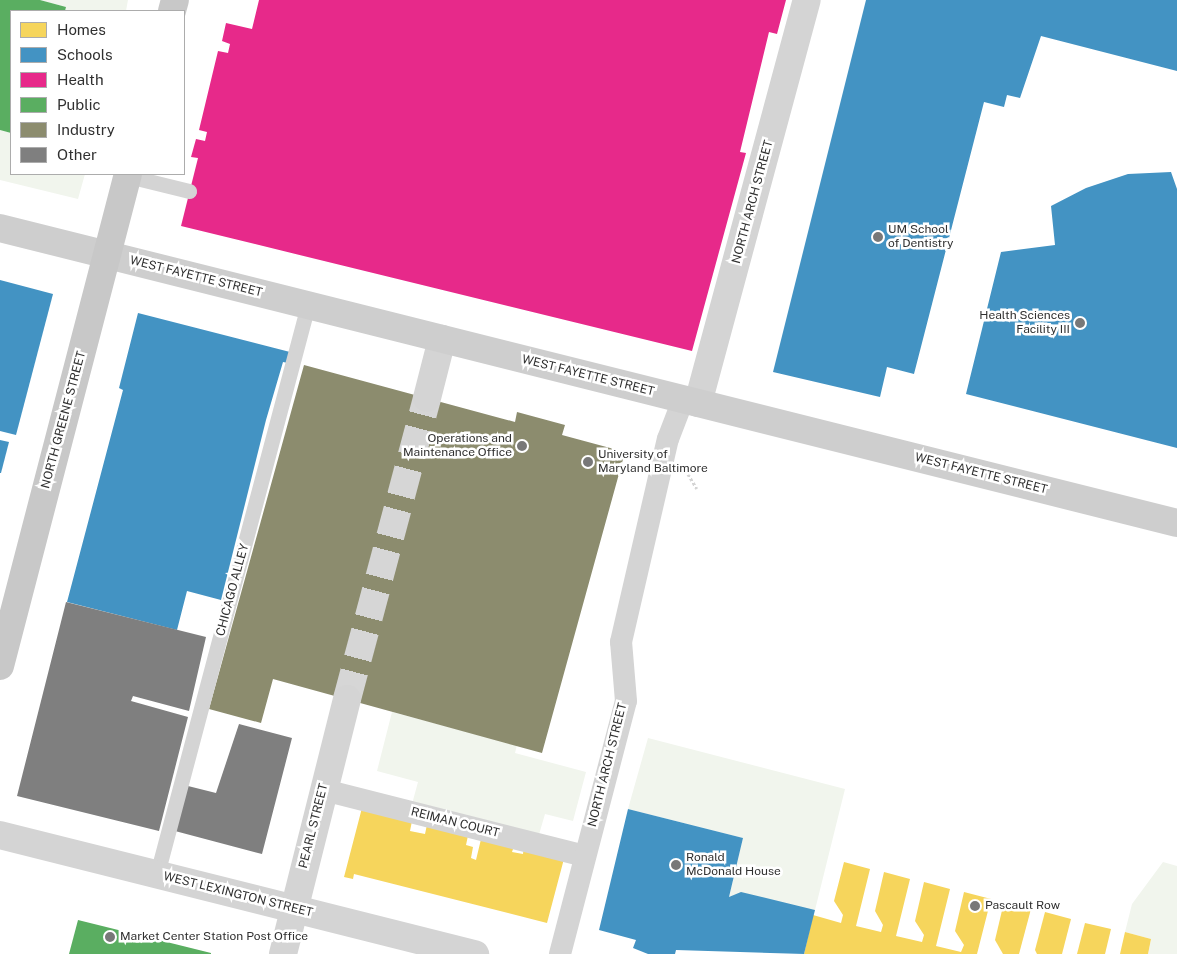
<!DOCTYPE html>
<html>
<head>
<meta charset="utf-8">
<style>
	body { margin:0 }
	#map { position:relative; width:1177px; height:954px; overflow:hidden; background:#fff; font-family:"Public Sans",sans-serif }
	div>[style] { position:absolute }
	.green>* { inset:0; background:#f1f5ed }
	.homes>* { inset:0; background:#f6d55c }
	.schools>* { inset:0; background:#4393c3 }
	.health>* { inset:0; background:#e7298a }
	.public>* { inset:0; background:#5aae61 }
	.industry>* { inset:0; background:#8c8c6e }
	.building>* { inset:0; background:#7f7f7f }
	.minor-tunnel>* { height:28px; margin-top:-14px; transform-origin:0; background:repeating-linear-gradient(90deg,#d6d6d6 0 28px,transparent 0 42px) }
	.path>* { height:3px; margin-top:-1.5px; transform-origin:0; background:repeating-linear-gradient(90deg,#d4d4d4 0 2.5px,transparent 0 5px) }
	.service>* { height:15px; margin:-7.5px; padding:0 7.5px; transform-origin:7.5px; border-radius:7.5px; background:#d4d4d4 }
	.pedestrian>* { height:22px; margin:-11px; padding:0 11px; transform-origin:11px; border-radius:11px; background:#d4d4d4 }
	.minor>* { height:28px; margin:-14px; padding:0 14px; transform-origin:14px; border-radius:14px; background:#d4d4d4 }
	.secondary>* { height:28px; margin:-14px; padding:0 14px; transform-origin:14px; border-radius:14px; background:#cecece }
	.primary>* { height:28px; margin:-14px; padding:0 14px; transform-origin:14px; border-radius:14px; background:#c8c8c8 }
	.dots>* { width:14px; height:14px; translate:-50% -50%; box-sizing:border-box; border:2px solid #fff; border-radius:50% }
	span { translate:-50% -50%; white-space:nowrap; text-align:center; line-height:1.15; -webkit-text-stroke:5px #fff; paint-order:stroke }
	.street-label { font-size:12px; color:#303030 }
	.poi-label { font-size:12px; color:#303030 }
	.left { translate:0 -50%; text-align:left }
	.right { translate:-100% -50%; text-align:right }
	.legend { position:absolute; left:10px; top:10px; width:175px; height:165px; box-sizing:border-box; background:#fff; border:1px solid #acacac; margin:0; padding:6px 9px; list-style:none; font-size:15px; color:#303030 }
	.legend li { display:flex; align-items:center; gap:10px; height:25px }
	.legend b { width:25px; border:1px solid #acacac }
</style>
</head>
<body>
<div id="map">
	<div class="green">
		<div style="clip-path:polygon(40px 0,128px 0,126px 11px,65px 11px,66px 7px)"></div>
		<div style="clip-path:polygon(0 130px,11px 133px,11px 174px,85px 174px,78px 199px,0 180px)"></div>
		<div style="clip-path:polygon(392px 712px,517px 745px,515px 753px,586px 772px,573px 821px,545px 814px,538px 838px,412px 804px,418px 782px,377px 771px)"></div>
		<div style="clip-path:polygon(648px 738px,845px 789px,815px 910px,729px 897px,743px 838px,628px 809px)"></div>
		<div style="clip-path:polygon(1163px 862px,1177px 866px,1177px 954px,1148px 954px,1151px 939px,1125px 932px,1132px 904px)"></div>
	</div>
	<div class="homes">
		<div style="clip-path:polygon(363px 804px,413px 816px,410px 831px,425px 834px,428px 820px,469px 831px,466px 845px,473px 847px,471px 858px,476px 860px,482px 835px,515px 843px,512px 852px,523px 854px,524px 845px,565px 855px,547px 923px,354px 874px,353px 879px,344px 877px)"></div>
		<div style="clip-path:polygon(844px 862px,870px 869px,856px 926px,881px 932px,883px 925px,875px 911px,884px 872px,910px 879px,896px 936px,922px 942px,924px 935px,915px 921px,924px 882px,950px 889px,936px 946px,961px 952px,964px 945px,955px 931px,964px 892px,991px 899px,977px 954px,804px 954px,813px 915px,841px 923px,843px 915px,834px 901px)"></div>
		<div style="clip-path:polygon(1004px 902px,1031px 909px,1019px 954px,1003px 954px,995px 940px)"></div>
		<div style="clip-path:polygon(1045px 912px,1071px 919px,1062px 954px,1037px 954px,1035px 950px)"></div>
		<div style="clip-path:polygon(1085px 923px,1111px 929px,1105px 954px,1077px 954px)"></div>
		<div style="clip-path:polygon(1125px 932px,1151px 939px,1148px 954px,1120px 954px)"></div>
	</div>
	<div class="schools">
		<div style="clip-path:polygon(866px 0,1177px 0,1177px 71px,1041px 36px,1020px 98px,1007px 95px,1004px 107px,984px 102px,914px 374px,887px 367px,880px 397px,773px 372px)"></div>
		<div style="clip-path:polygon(1171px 172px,1177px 189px,1177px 448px,966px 394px,1001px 252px,1055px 245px,1051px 206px,1086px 188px,1128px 174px)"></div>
		<div style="clip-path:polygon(0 280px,53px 294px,16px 435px,0 431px)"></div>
		<div style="clip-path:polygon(138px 313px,290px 352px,288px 363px,283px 362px,266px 420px,221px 600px,187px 591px,177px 630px,67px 602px,123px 390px,119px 388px)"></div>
		<div style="clip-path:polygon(0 440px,9px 442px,1px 473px,0 473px)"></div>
		<div style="clip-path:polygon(628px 809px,743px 838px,729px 897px,741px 892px,815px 910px,804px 954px,676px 950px,675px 954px,648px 954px,633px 948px,636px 940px,599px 930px)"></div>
	</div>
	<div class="health">
		<div style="clip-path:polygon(259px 0,786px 0,777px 34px,769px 32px,740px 152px,746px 153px,692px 351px,181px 226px,198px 158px,191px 157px,196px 139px,205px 141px,207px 132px,199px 130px,218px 51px,228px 53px,230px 44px,222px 41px,226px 23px,252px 29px)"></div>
	</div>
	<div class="public">
		<div style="clip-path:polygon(0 0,40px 0,66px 7px,65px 11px,11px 11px,11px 133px,0 130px)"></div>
		<div style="clip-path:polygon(78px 920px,211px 953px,211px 954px,69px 954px)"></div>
	</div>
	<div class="industry">
		<div style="clip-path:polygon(304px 365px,515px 422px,517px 412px,565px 425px,562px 435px,625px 452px,542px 753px,273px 679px,261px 723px,209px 709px)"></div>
	</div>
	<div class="building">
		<div style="clip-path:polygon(66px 602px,206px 637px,189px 711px,133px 696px,131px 701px,188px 717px,159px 831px,17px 796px)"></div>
		<div style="clip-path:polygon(239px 724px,292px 738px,262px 854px,175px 831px,188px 786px,216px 793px)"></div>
	</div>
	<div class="minor-tunnel">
		<div style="left:347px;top:699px;width:311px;rotate:-75.1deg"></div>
	</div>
	<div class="path">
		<div style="left:688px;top:474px;width:17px;rotate:59deg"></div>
	</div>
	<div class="service">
		<div style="left:128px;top:176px;width:63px;rotate:13.8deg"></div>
		<div style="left:157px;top:874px;width:589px;rotate:-75.14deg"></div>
	</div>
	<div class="pedestrian">
		<div style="left:324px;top:790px;width:269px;rotate:14.2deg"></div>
		<div style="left:560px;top:954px;width:261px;rotate:-75.4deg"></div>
		<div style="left:626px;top:701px;width:59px;rotate:-94.8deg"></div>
		<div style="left:621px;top:642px;width:208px;rotate:-77deg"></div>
		<div style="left:668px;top:439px;width:42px;rotate:-69deg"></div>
	</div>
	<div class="minor">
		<div style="left:427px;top:398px;width:61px;rotate:-75.7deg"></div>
		<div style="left:698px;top:403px;width:417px;rotate:-74.9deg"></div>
		<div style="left:0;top:835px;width:490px;rotate:14.1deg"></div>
		<div style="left:283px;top:954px;width:263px;rotate:-75.9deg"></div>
	</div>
	<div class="secondary">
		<div style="left:0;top:228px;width:1213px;rotate:14.07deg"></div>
	</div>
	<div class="primary">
		<div style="left:172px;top:11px;width:11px;rotate:-75deg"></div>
		<div style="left:0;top:666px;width:508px;rotate:-75.42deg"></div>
	</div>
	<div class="dots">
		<div style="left:878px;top:237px;background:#787878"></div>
		<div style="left:1080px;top:323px;background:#787878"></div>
		<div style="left:522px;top:446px;background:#787878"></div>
		<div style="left:588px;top:462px;background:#787878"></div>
		<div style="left:676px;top:865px;background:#787878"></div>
		<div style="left:975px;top:906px;background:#787878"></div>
		<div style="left:110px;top:937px;background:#787878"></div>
	</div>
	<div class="street-label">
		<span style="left:753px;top:202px;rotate:-75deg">NORTH ARCH STREET</span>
		<span style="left:196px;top:277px;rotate:14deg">WEST FAYETTE STREET</span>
		<span style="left:588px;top:376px;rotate:14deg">WEST FAYETTE STREET</span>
		<span style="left:64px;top:420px;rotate:-75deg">NORTH GREENE STREET</span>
		<span style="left:981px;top:474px;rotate:14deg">WEST FAYETTE STREET</span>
		<span style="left:233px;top:590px;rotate:-75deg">CHICAGO ALLEY</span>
		<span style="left:608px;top:765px;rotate:-76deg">NORTH ARCH STREET</span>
		<span style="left:455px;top:823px;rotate:14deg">REIMAN COURT</span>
		<span style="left:314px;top:826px;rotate:-76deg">PEARL STREET</span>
		<span style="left:238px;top:895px;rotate:14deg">WEST LEXINGTON STREET</span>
	</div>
	<div class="poi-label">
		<span class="left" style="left:888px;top:237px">UM School<br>of Dentistry</span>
		<span class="right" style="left:1070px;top:323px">Health Sciences<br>Facility III</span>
		<span class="right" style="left:512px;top:446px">Operations and<br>Maintenance Office</span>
		<span class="left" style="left:598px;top:462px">University of<br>Maryland Baltimore</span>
		<span class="left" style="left:686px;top:865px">Ronald<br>McDonald House</span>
		<span class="left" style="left:985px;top:906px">Pascault Row</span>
		<span class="left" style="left:120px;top:937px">Market Center Station Post Office</span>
	</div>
	<ul class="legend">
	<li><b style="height:14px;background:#f6d55c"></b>Homes</li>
	<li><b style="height:14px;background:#4393c3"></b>Schools</li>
	<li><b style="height:14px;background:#e7298a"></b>Health</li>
	<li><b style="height:14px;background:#5aae61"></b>Public</li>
	<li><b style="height:14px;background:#8c8c6e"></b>Industry</li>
	<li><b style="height:14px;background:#7f7f7f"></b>Other</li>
	</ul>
</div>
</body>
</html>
